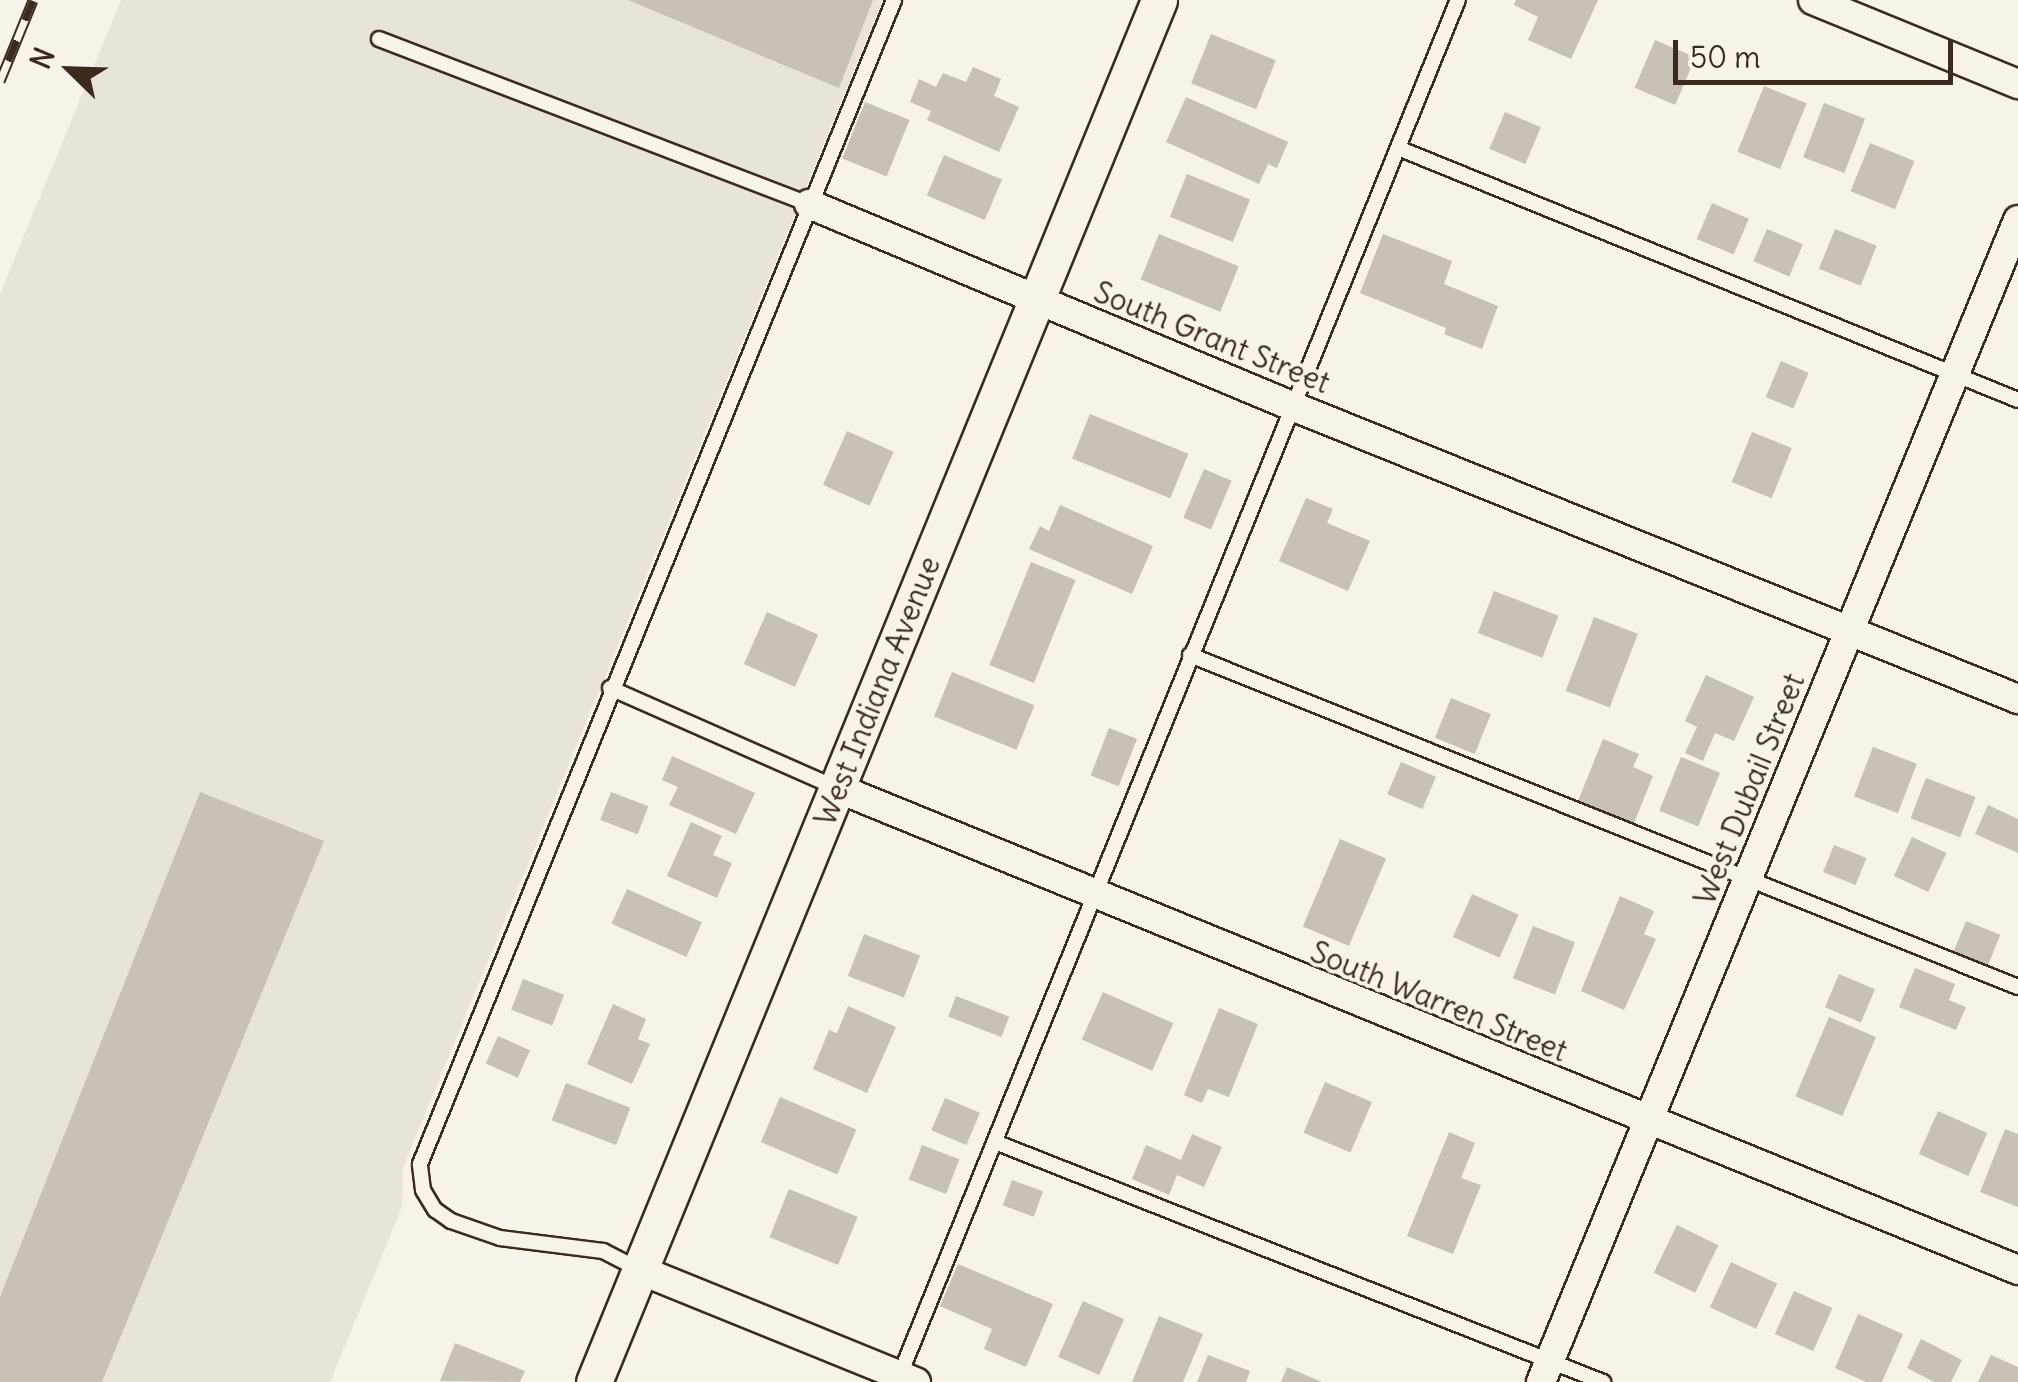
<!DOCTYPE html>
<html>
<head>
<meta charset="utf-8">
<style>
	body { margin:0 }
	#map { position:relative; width:2018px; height:1382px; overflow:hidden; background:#f7f3e8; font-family:Delius,sans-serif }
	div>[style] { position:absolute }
	.built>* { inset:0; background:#e9e4d9 }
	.building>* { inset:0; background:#c8c1b6; transform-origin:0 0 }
	.roads { filter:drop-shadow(2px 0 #3b2a1e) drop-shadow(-2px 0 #3b2a1e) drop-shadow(0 2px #3b2a1e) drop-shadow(0 -2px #3b2a1e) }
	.service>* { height:14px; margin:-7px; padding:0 7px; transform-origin:7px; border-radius:7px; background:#f7f3e8 }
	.minor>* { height:28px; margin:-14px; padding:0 14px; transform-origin:14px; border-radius:14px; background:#f7f3e8 }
	.tertiary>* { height:35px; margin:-17.5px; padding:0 17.5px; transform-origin:17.5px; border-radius:17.5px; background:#f7f3e8 }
	.rail>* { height:11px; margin-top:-5.5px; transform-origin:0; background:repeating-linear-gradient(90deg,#f7f3e8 0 22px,#3b2a1e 0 44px); box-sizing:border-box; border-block:2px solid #3b2a1e }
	span { translate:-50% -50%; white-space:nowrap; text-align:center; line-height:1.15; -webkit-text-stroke:8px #f7f3e8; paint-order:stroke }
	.street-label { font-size:30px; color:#3b2a1e }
	.north { position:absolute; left:20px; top:20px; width:100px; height:100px; -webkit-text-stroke:8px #f7f3e8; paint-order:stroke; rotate:293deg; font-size:28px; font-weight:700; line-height:40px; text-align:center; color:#3b2a1e }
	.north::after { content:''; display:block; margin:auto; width:35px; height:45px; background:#3b2a1e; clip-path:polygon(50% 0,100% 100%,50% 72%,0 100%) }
	.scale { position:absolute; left:1673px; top:40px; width:280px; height:45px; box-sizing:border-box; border:5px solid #3b2a1e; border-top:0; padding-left:12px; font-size:30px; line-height:35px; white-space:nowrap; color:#3b2a1e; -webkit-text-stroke:8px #f7f3e8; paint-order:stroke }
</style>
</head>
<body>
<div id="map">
	<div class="built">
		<div style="clip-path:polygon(121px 0,883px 0,403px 1168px,402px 1207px,330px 1382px,0 1382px,0 294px)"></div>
	</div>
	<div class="building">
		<div style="clip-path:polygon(628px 0,873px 0,839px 88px)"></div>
		<div style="clip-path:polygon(1516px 0,1598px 0,1571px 59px,1528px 40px,1538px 17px,1514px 5px)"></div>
		<div style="left:1211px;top:34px;width:70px;height:53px;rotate:22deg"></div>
		<div style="left:1655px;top:40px;width:44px;height:52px;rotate:23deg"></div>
		<div style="clip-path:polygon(973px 67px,1001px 79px,994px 96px,1019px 107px,999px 152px,927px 120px,931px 111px,910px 102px,919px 79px,936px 87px,943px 73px,966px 82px)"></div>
		<div style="left:1764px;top:86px;width:46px;height:71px;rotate:22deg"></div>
		<div style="clip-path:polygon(1186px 97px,1288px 142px,1277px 168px,1268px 164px,1259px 184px,1166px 142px)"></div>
		<div style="left:865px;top:102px;width:48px;height:61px;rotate:22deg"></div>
		<div style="left:1824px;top:103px;width:44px;height:58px;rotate:21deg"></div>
		<div style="left:1505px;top:112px;width:39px;height:40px;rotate:23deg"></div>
		<div style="left:1870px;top:143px;width:48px;height:52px;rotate:22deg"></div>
		<div style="left:944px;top:155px;width:63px;height:44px;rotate:23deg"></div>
		<div style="left:1187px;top:174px;width:68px;height:46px;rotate:22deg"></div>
		<div style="left:1712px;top:203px;width:40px;height:39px;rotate:23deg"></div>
		<div style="left:1767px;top:229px;width:39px;height:35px;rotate:23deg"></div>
		<div style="left:1835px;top:229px;width:45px;height:43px;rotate:22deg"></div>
		<div style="left:1159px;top:234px;width:86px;height:49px;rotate:22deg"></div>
		<div style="clip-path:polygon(1383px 234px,1452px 261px,1444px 284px,1498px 306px,1482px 349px,1444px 334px,1446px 328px,1360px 293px)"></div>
		<div style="left:1781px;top:361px;width:30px;height:39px;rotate:23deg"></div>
		<div style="left:1090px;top:414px;width:106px;height:48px;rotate:22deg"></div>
		<div style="left:847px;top:431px;width:51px;height:59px;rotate:24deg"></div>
		<div style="left:1752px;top:432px;width:43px;height:54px;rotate:22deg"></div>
		<div style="left:1204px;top:469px;width:30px;height:53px;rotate:23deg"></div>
		<div style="clip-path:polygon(1306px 498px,1333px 509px,1327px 523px,1370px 541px,1348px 591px,1279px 561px)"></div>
		<div style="clip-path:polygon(1060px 505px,1153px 546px,1132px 594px,1029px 549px,1040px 526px,1049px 531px)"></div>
		<div style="left:1031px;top:562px;width:48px;height:111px;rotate:22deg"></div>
		<div style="left:1494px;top:591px;width:69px;height:45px;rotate:21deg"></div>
		<div style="left:767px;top:612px;width:56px;height:57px;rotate:24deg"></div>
		<div style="left:1594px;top:617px;width:47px;height:79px;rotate:21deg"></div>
		<div style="left:952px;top:672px;width:89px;height:48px;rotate:22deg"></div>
		<div style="clip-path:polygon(1706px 675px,1754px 697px,1734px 741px,1715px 733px,1703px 761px,1685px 753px,1697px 727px,1685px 721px)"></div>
		<div style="left:1451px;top:698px;width:43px;height:43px;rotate:22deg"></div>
		<div style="left:1109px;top:728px;width:30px;height:51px;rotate:21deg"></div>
		<div style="clip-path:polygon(1603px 739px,1639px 754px,1633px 767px,1653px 776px,1634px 823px,1578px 801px)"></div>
		<div style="left:1873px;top:747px;width:47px;height:53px;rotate:21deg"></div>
		<div style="clip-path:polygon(672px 756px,755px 793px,736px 834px,669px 805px,678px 787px,662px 780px)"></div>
		<div style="left:1681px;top:757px;width:42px;height:58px;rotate:22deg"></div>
		<div style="left:1401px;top:762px;width:38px;height:35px;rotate:23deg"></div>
		<div style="left:1926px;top:778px;width:53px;height:43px;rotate:21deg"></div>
		<div style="clip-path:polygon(200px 792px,324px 841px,102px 1382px,0 1382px,0 1297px)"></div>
		<div style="left:611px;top:792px;width:40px;height:30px;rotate:21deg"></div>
		<div style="clip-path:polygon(1988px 805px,2018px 819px,2018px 853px,1975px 834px)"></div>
		<div style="clip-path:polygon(691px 822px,722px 836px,713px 855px,732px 863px,717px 898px,667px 876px)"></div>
		<div style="left:1912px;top:837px;width:38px;height:43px;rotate:25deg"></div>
		<div style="left:1340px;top:839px;width:50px;height:95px;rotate:23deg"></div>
		<div style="left:1834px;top:845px;width:35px;height:29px;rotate:22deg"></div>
		<div style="left:627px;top:889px;width:82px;height:38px;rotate:24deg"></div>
		<div style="left:1472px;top:894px;width:51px;height:47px;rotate:24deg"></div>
		<div style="clip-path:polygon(1620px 896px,1654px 911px,1644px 934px,1656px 939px,1624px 1010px,1581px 991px)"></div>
		<div style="left:1966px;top:921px;width:37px;height:33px;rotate:22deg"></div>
		<div style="left:1533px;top:926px;width:45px;height:56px;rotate:21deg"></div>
		<div style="left:864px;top:934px;width:60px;height:45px;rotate:21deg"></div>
		<div style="clip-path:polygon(1915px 968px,1955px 984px,1949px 1000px,1966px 1007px,1956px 1030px,1899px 1007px)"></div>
		<div style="left:1839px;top:974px;width:39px;height:36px;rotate:23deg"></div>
		<div style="left:523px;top:979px;width:44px;height:33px;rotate:21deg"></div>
		<div style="left:1103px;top:992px;width:77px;height:52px;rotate:24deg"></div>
		<div style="left:956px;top:996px;width:57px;height:22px;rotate:21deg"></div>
		<div style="clip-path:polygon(613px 1004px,646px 1019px,638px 1039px,650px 1044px,632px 1084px,587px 1064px)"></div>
		<div style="clip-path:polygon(848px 1006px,896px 1027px,867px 1093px,813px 1069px,829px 1030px,837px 1033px)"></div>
		<div style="clip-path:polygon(1219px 1008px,1258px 1024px,1229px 1097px,1208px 1089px,1202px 1103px,1184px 1095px)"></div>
		<div style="left:1829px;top:1017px;width:51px;height:86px;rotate:23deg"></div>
		<div style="left:498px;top:1036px;width:35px;height:30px;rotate:24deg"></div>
		<div style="left:1325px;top:1082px;width:51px;height:55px;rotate:23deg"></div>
		<div style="left:566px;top:1083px;width:69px;height:40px;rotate:21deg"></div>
		<div style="left:780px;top:1097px;width:83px;height:49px;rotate:23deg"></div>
		<div style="left:945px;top:1098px;width:38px;height:35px;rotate:23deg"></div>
		<div style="left:1938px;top:1111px;width:54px;height:47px;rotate:24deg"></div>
		<div style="clip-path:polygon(2005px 1129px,2018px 1134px,2018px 1207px,1980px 1192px)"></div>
		<div style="clip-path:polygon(1449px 1132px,1475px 1143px,1461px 1178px,1481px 1185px,1453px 1254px,1407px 1236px)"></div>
		<div style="clip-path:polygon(1192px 1134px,1222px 1147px,1204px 1187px,1177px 1175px,1169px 1195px,1132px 1179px,1146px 1145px,1181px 1160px)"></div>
		<div style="left:922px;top:1145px;width:40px;height:37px;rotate:21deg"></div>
		<div style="left:1012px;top:1180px;width:33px;height:27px;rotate:20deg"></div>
		<div style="left:789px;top:1189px;width:74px;height:52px;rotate:22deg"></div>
		<div style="left:1677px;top:1225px;width:46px;height:53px;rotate:26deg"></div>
		<div style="left:1731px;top:1262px;width:51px;height:50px;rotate:25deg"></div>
		<div style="clip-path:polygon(958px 1264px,1053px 1304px,1026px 1367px,984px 1349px,992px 1329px,940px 1306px)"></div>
		<div style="left:1794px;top:1291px;width:42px;height:47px;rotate:24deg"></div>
		<div style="left:1083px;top:1301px;width:45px;height:61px;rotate:24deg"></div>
		<div style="clip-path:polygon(1858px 1314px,1903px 1334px,1882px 1382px,1866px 1382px,1835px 1368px)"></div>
		<div style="clip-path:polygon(1159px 1316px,1203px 1334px,1183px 1382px,1132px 1382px)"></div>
		<div style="clip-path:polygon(1921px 1339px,1962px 1360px,1951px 1382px,1934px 1382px,1907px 1368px)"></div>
		<div style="clip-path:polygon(455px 1343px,525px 1371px,520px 1382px,440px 1381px)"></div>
		<div style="clip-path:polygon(1208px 1355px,1250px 1371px,1246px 1382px,1197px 1382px)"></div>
		<div style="clip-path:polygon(1991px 1355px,2018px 1367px,2018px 1382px,1978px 1382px)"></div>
		<div style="clip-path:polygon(1287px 1367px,1322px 1382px,1281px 1382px)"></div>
	</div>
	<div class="roads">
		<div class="service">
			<div style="left:379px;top:39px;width:461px;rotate:21deg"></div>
			<div style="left:1398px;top:148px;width:669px;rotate:22.12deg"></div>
			<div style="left:1190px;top:655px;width:892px;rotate:21.85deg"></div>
			<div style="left:610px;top:688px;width:248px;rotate:23.8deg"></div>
			<div style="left:995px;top:1142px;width:654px;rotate:21.54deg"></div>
			<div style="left:640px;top:1270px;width:42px;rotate:-152.8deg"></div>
			<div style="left:603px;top:1251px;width:104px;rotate:-172.8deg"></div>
			<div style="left:500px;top:1238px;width:52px;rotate:-160.9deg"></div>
			<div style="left:451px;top:1221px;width:19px;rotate:-145deg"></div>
			<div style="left:435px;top:1210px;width:23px;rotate:-121deg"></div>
			<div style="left:423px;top:1190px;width:26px;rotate:-97deg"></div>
			<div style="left:420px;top:1164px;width:1257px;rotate:-67.84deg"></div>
			<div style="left:899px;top:1377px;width:1486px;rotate:-67.91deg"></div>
		</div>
		<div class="minor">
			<div style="left:1813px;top:0;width:222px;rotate:22.3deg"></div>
			<div style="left:809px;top:204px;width:524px;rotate:22.7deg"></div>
			<div style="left:1292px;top:406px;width:783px;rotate:21.98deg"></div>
			<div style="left:837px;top:788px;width:1276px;rotate:22.2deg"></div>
			<div style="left:640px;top:1270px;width:298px;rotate:22.1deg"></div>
			<div style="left:1541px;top:1382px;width:1256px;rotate:-67.68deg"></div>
		</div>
		<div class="tertiary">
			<div style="left:594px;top:1382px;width:1493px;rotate:-67.76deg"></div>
		</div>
	</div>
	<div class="rail">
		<div style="left:0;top:81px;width:87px;rotate:-67.8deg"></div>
	</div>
	<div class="street-label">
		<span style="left:1212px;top:337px;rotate:22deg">South Grant Street</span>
		<span style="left:877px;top:691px;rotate:-68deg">West Indiana Avenue</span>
		<span style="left:1749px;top:789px;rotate:-68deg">West Dubail Street</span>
		<span style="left:1439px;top:1001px;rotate:22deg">South Warren Street</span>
	</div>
	<div class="north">N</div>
	<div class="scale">50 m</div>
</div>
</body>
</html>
